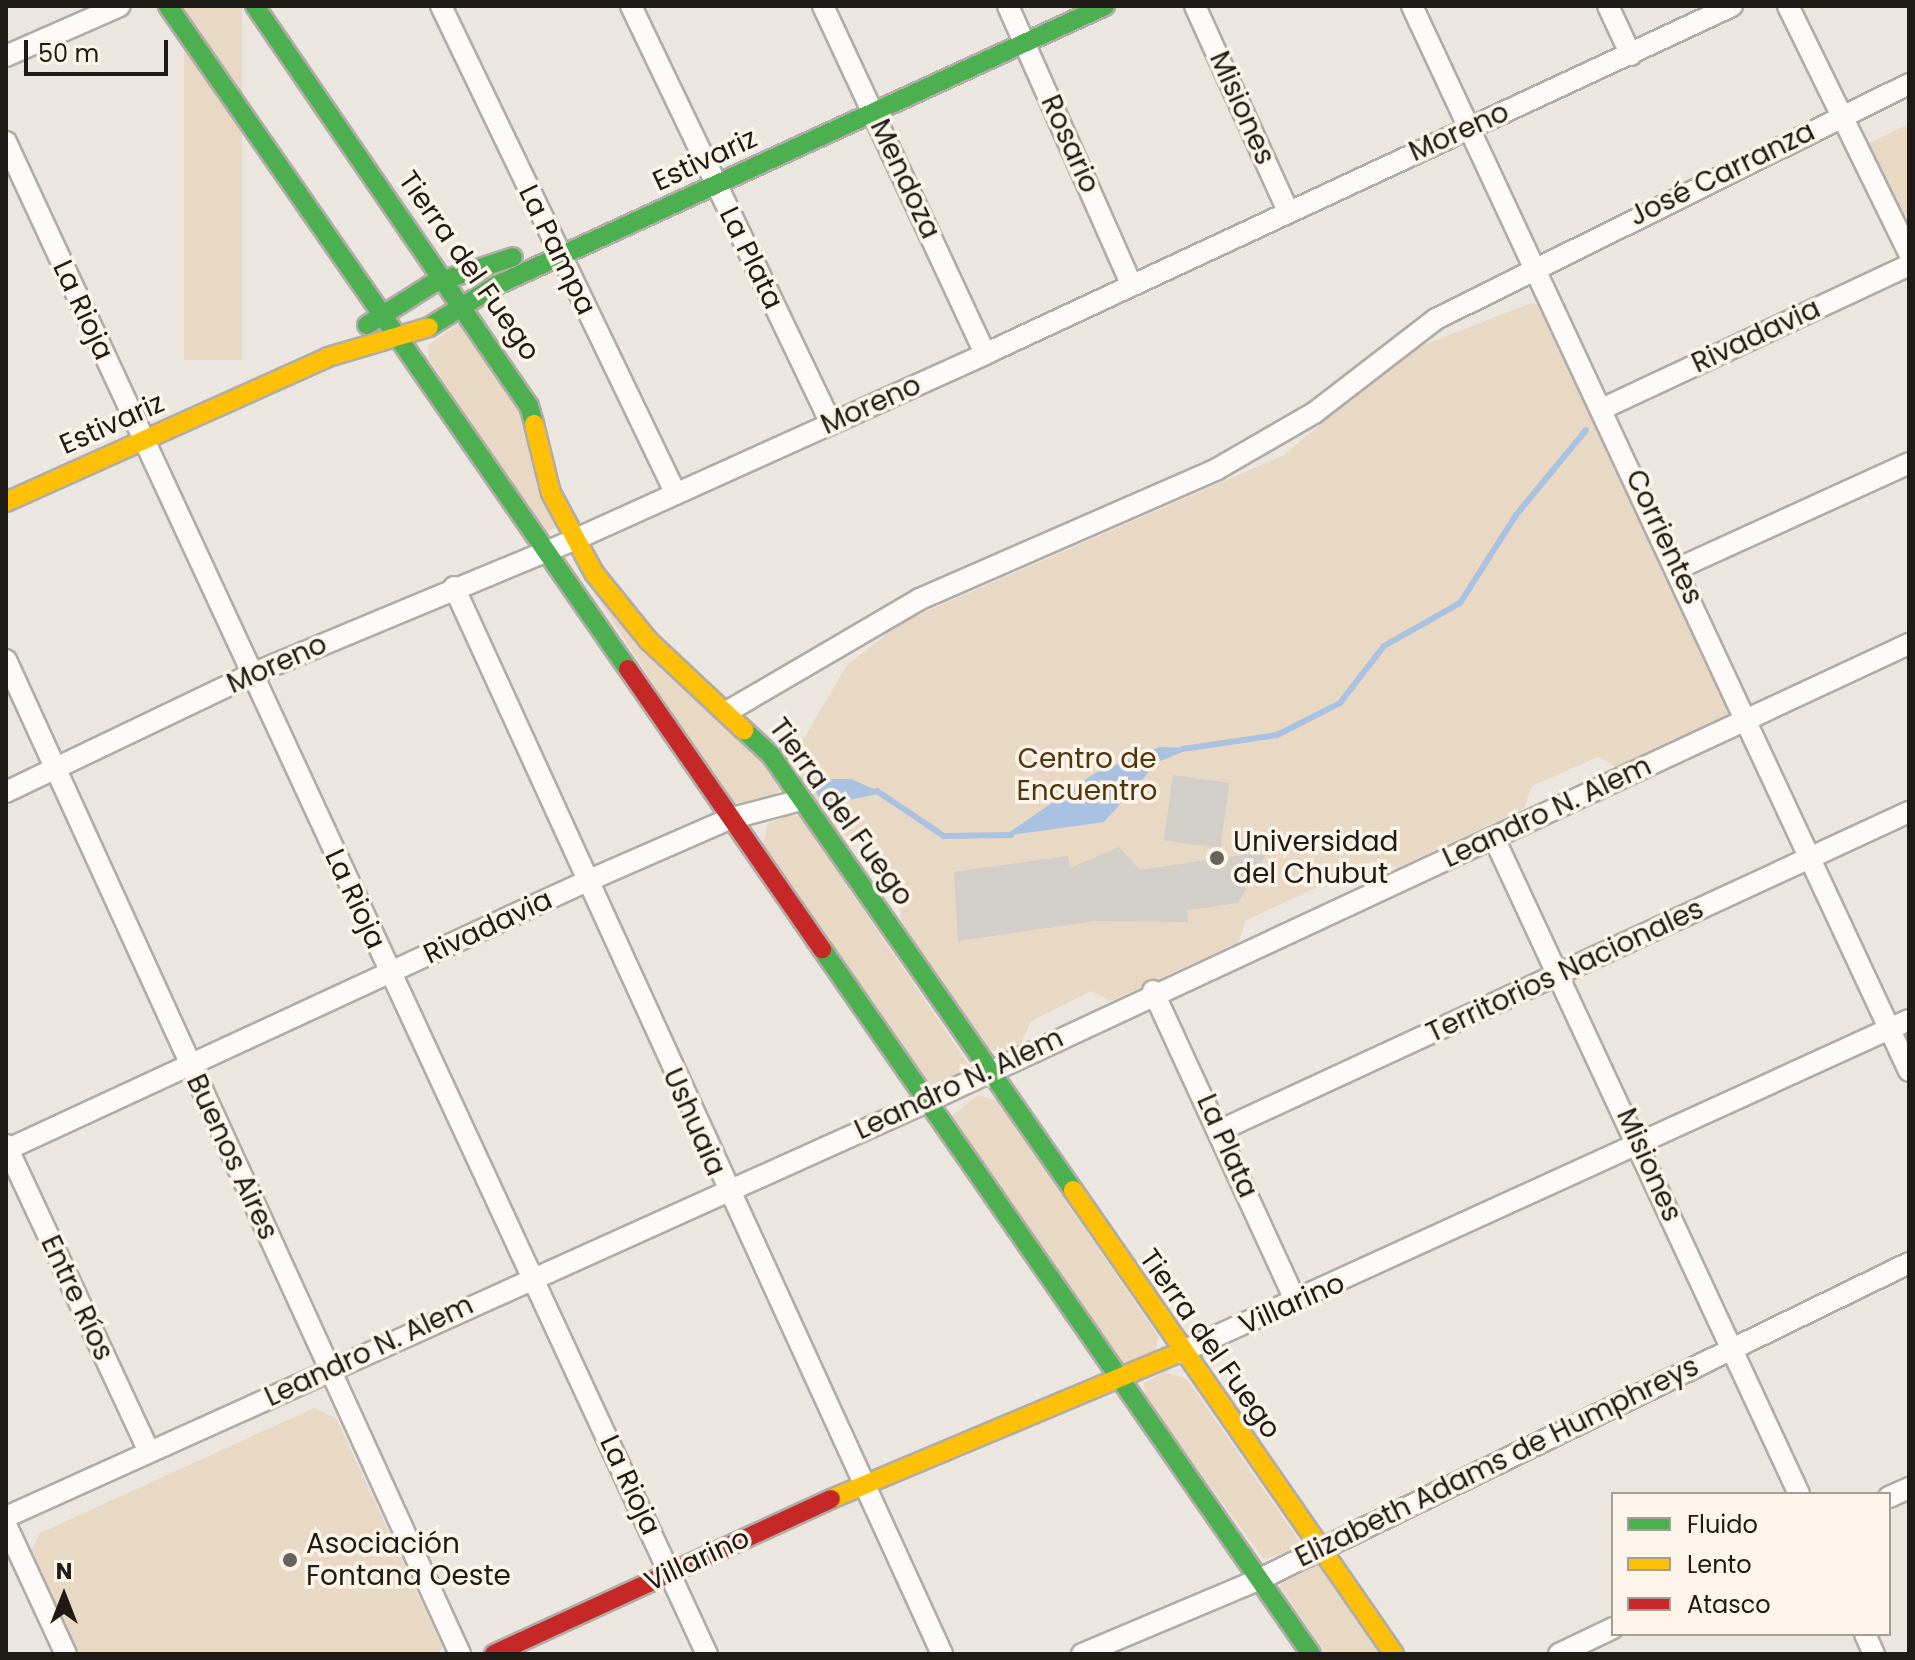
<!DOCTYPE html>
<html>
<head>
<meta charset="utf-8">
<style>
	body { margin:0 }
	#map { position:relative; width:1915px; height:1660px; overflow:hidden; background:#ece6e0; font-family:Poppins,sans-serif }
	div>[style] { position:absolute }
	.green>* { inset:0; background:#e9d8c3; transform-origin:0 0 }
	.water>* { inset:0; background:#aac2e1 }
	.stream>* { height:6px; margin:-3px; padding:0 3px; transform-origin:3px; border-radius:3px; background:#aac2e1 }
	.building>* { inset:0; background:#d2cec9; transform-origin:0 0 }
	.roads { filter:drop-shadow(2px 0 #b0aca7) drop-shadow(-2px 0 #b0aca7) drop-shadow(0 2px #b0aca7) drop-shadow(0 -2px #b0aca7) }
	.street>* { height:20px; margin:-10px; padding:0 10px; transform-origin:10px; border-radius:10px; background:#fcfbfa }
	.fast>* { height:18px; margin:-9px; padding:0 9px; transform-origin:9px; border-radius:9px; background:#4caf50 }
	.slow>* { height:18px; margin:-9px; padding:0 9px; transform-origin:9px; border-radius:9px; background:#ffc107 }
	.jam>* { height:18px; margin:-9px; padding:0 9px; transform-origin:9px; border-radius:9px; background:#c62828 }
	.dots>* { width:22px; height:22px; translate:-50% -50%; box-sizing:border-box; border:4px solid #fef5ea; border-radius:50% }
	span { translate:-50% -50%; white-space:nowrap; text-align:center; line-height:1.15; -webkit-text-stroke:7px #fef5ea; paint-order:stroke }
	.street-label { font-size:28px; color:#1e1b16 }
	.park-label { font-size:28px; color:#51360d }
	.poi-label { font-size:28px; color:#1e1b16 }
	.left { translate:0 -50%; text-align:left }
	.frame { position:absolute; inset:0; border:8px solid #1e1b16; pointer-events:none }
	.legend { position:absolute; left:1611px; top:1492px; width:280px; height:144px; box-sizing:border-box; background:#fef5ea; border:2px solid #a49e95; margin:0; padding:10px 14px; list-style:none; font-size:24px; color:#1e1b16 }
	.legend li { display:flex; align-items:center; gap:16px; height:40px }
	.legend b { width:40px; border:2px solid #a49e95 }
	.north { position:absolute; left:24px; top:1556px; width:80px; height:80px; -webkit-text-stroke:6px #fef5ea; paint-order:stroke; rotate:0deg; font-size:22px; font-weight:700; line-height:32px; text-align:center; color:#1e1b16 }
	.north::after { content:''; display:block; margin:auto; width:28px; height:36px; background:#1e1b16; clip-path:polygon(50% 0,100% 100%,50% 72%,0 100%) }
	.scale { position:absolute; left:24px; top:40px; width:144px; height:36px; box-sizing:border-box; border:4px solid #1e1b16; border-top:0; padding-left:10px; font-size:24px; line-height:28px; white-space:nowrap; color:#1e1b16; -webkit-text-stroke:6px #fef5ea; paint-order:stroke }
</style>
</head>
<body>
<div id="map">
	<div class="green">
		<div style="left:184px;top:6px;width:58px;height:354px"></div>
		<div style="clip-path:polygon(1909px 124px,1909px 230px,1868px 144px)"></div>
		<div style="clip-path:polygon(1531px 303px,1542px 307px,1729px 708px,1727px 720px,1619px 768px,1598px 757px,1532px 786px,1524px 808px,1398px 868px,1373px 861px,1245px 921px,1239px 942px,1111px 1001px,1091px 991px,1031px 1021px,1020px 1045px,1000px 1055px,981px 1043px,902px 927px,897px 879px,877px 852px,838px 832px,790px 762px,847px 665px,902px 622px,1284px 455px,1406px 352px)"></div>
		<div style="clip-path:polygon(459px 324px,514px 399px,556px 527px,545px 533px,429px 359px,428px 345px)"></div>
		<div style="clip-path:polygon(577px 567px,746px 739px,780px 790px,772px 798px,748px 809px,732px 804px)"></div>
		<div style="clip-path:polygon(789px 815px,799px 816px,969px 1065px,964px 1074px,930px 1086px,763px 843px,768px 824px)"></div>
		<div style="clip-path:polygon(978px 1095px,997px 1101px,1158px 1336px,1156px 1350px,1126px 1368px,951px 1117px)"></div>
		<div style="clip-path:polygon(1165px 1372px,1187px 1379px,1300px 1542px,1298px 1549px,1264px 1559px,1146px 1399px,1144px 1383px)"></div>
		<div style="clip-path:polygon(314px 1408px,336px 1418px,442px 1646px,439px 1654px,76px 1654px,30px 1553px,40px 1533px)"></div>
		<div style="clip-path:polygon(1318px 1563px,1383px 1654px,1326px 1654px,1280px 1586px,1280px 1580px)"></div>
	</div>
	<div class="water">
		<div style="clip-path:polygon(1160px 747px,1192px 748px,1158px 762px,1104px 822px,1004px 836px,1095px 773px)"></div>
		<div style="clip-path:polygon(806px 779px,851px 779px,883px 793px,825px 805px)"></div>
	</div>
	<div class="stream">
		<div style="left:1183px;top:749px;width:95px;rotate:-8.5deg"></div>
		<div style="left:1277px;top:735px;width:71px;rotate:-26.9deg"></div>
		<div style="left:1340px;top:703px;width:72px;rotate:-52.3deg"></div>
		<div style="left:1384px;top:646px;width:87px;rotate:-29.5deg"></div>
		<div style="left:1460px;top:603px;width:104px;rotate:-57.5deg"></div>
		<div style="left:1516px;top:515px;width:110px;rotate:-50.5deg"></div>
		<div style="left:877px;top:791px;width:81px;rotate:33.9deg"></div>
		<div style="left:944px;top:836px;width:67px;rotate:-0.9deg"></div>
	</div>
	<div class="building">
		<div style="left:1173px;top:775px;width:57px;height:66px;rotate:8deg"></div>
		<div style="clip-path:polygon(1119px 847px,1140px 870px,1268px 851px,1238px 903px,1187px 910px,1188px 922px,1096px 921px,958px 941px,954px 872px,1068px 856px,1070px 868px)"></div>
	</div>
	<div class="roads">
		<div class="street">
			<div style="left:441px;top:6px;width:539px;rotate:64.29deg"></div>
			<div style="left:631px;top:6px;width:462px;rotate:64.4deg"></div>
			<div style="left:823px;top:6px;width:384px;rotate:65deg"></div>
			<div style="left:1008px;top:6px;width:303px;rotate:66.1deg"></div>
			<div style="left:1195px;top:6px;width:225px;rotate:65.6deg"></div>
			<div style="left:1412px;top:6px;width:1175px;rotate:64.98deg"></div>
			<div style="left:1608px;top:6px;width:54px;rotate:64.9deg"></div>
			<div style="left:1788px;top:6px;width:275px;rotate:63.9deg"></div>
			<div style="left:6px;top:56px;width:124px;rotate:-23.7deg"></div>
			<div style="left:6px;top:142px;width:1667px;rotate:65.13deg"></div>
			<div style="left:1604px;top:408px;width:337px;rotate:-25.1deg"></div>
			<div style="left:1679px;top:568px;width:253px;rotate:-24.5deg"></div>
			<div style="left:454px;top:587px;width:1173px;rotate:65.42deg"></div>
			<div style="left:6px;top:660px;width:1093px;rotate:65.45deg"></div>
			<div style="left:730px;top:710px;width:220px;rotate:-30.3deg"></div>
			<div style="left:920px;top:599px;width:324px;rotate:-23.6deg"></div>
			<div style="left:1217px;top:469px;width:112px;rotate:-30deg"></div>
			<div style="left:1314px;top:413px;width:154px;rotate:-37.6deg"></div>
			<div style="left:1436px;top:319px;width:528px;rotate:-26.42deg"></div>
			<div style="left:6px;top:792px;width:273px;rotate:-25.6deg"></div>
			<div style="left:252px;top:674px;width:351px;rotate:-22.6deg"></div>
			<div style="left:576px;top:539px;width:449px;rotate:-24.3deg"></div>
			<div style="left:985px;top:354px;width:824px;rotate:-24.98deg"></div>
			<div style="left:1494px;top:838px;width:723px;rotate:65.06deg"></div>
			<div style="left:1153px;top:991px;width:342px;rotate:65.3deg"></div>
			<div style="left:1221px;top:1130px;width:758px;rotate:-24.81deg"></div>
			<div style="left:6px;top:1145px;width:338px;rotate:65deg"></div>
			<div style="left:6px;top:1150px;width:638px;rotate:-24.84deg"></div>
			<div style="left:585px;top:882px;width:157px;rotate:-23.6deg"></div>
			<div style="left:729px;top:819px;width:74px;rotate:-14.8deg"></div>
			<div style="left:1179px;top:1353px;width:802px;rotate:-24.52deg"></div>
			<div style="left:1889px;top:1497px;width:22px;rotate:-24deg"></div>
			<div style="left:6px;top:1517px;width:1007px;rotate:-24.27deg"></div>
			<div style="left:924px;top:1103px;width:1087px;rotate:-24.99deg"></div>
			<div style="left:6px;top:1525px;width:142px;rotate:65.1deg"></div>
			<div style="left:1865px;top:1634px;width:22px;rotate:66deg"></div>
			<div style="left:1082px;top:1654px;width:193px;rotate:-22.8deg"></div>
			<div style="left:1260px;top:1579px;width:722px;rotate:-25.96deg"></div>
			<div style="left:1559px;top:1654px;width:60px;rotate:-25.7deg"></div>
		</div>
		<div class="fast">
			<div style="left:168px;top:6px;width:807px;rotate:55.25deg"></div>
			<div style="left:255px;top:6px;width:485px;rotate:55.6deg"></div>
			<div style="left:529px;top:406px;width:19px;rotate:74deg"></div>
			<div style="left:367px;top:325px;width:77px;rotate:-32.2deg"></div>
			<div style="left:432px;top:284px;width:85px;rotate:-18.4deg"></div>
			<div style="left:429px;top:327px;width:80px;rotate:-31.7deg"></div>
			<div style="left:497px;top:285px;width:669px;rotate:-24.65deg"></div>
			<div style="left:744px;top:730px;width:37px;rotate:43deg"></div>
			<div style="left:771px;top:755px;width:530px;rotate:55.23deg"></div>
			<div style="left:822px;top:949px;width:858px;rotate:55.25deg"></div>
		</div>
		<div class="slow">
			<div style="left:534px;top:424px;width:71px;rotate:76.2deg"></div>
			<div style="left:551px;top:493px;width:91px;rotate:61.7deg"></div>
			<div style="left:594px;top:573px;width:86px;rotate:51.1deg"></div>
			<div style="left:648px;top:640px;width:132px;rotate:43.2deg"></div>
			<div style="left:6px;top:502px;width:353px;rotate:-24.2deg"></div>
			<div style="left:328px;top:357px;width:105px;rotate:-16.5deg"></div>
			<div style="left:1073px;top:1190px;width:564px;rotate:55.32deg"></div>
			<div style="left:831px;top:1499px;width:377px;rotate:-22.8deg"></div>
		</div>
		<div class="jam">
			<div style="left:628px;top:669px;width:341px;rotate:55.3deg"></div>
			<div style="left:494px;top:1654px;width:371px;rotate:-24.7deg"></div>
		</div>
	</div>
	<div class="dots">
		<div style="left:1217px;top:858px;background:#66625d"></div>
		<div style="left:290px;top:1560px;background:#66625d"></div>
	</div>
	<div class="street-label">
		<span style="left:1242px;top:108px;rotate:66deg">Misiones</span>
		<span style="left:1459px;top:132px;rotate:-24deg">Moreno</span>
		<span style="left:1070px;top:144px;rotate:66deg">Rosario</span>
		<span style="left:705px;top:160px;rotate:-25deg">Estivariz</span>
		<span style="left:1722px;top:174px;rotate:-26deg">José Carranza</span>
		<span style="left:905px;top:179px;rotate:65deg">Mendoza</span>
		<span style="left:557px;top:250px;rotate:64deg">La Pampa</span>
		<span style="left:751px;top:258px;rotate:64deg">La Plata</span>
		<span style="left:469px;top:266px;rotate:55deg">Tierra del Fuego</span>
		<span style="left:83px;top:310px;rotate:65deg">La Rioja</span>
		<span style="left:1756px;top:336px;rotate:-25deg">Rivadavia</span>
		<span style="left:871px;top:405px;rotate:-24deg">Moreno</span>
		<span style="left:112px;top:424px;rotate:-24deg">Estivariz</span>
		<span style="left:1664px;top:537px;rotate:65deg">Corrientes</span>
		<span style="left:277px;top:664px;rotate:-24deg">Moreno</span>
		<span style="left:841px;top:812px;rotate:54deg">Tierra del Fuego</span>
		<span style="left:1547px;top:812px;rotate:-25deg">Leandro N. Alem</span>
		<span style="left:355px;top:899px;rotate:65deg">La Rioja</span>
		<span style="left:488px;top:927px;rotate:-25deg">Rivadavia</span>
		<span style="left:1565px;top:971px;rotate:-25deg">Territorios Nacionales</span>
		<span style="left:959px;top:1084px;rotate:-25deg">Leandro N. Alem</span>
		<span style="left:694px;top:1122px;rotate:66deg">Ushuaia</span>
		<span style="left:1227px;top:1146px;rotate:66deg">La Plata</span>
		<span style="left:232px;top:1157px;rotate:65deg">Buenos Aires</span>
		<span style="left:1649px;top:1165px;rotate:66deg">Misiones</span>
		<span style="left:77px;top:1298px;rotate:65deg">Entre Ríos</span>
		<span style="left:1292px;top:1304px;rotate:-24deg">Villarino</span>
		<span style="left:1210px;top:1344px;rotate:55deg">Tierra del Fuego</span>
		<span style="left:369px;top:1351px;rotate:-25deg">Leandro N. Alem</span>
		<span style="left:1497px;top:1462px;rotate:-26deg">Elizabeth Adams de Humphreys</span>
		<span style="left:630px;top:1485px;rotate:65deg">La Rioja</span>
		<span style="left:697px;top:1560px;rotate:-25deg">Villarino</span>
	</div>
	<div class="park-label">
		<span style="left:1087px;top:775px">Centro de<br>Encuentro</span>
	</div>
	<div class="poi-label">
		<span class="left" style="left:1233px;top:858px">Universidad<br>del Chubut</span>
		<span class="left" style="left:306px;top:1560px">Asociación<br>Fontana Oeste</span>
	</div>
	<div class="frame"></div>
	<ul class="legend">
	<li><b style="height:10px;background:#4caf50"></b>Fluido</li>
	<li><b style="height:10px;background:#ffc107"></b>Lento</li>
	<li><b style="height:10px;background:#c62828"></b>Atasco</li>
	</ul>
	<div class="north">N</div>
	<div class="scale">50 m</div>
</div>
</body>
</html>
